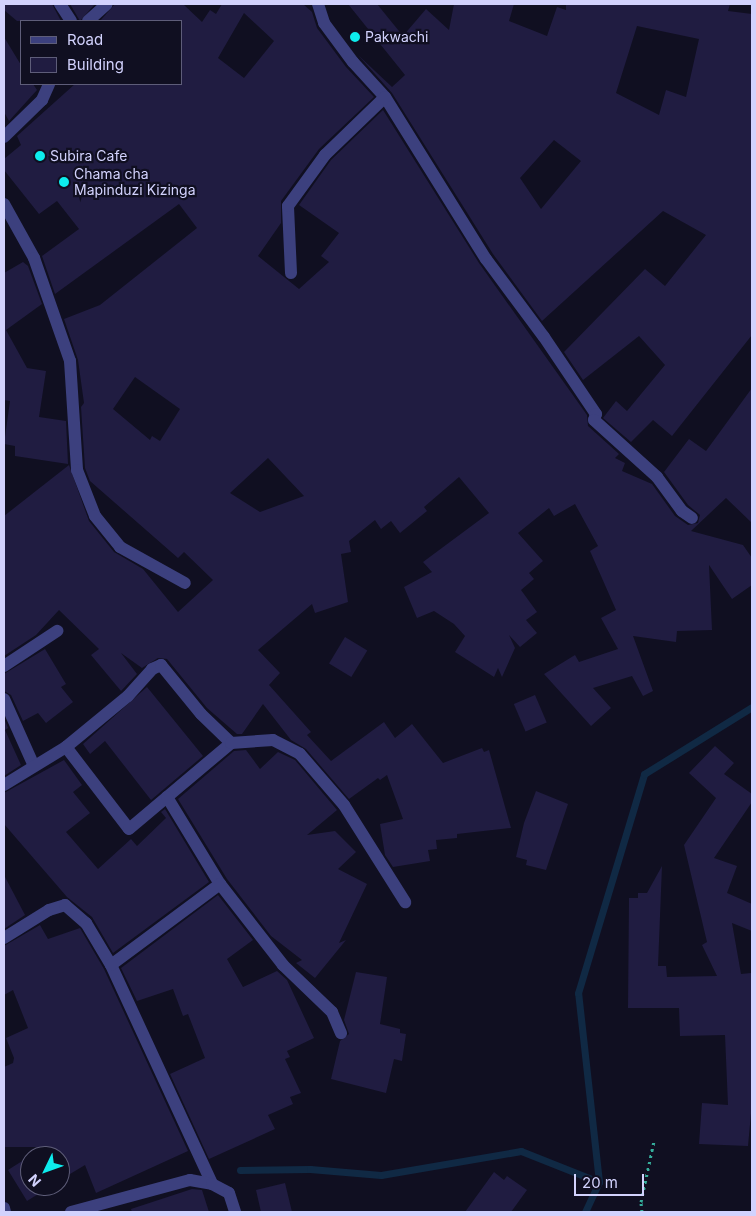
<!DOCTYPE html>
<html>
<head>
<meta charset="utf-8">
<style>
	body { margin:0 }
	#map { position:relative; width:756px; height:1216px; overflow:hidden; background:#100f21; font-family:Inter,sans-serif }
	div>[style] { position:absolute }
	.stream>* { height:7px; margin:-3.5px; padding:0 3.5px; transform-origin:3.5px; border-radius:3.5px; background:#102944 }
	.building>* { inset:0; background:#201c41; transform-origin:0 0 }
	.path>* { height:3px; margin-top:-1.5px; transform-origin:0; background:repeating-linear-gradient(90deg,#35ad9b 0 2.5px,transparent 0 6.5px) }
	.minor>* { height:12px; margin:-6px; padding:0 6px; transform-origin:6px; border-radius:6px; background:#3c407e }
	.dots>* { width:14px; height:14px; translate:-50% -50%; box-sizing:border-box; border:2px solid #100f21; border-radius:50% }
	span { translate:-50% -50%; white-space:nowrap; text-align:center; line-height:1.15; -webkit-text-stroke:4.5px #100f21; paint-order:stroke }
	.poi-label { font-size:14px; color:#d2d2fd }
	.left { translate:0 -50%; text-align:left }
	.frame { position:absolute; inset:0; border:5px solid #d2d2fd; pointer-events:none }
	.legend { position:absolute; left:20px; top:20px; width:162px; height:65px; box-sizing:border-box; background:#100f21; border:1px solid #5e5d79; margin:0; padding:6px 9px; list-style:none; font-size:15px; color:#d2d2fd }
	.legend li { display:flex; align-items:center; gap:10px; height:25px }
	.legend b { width:25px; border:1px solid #5e5d79 }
	.north { position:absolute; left:20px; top:1146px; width:50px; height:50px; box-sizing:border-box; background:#100f21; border:1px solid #5e5d79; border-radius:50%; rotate:228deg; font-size:14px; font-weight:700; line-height:20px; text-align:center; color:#d2d2fd }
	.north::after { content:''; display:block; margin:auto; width:18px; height:22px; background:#0deced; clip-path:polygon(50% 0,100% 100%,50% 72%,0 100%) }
	.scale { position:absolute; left:574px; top:1174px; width:70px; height:22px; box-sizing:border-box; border:2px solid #d2d2fd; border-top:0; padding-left:6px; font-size:15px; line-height:18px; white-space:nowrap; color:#d2d2fd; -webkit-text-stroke:4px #100f21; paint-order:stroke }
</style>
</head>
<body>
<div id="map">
	<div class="stream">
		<div style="left:240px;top:1170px;width:70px;rotate:-0.8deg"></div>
		<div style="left:310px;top:1169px;width:71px;rotate:4.8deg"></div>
		<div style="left:381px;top:1175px;width:142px;rotate:-9.7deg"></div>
		<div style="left:521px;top:1151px;width:84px;rotate:21.7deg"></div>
		<div style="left:585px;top:1212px;width:33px;rotate:-65deg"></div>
		<div style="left:599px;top:1182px;width:190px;rotate:-96.3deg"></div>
		<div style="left:578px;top:993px;width:229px;rotate:-73.2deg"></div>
		<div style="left:644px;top:774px;width:127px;rotate:-31.8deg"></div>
	</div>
	<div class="building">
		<div style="clip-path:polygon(4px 4px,52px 4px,61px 21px,17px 21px,4px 10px)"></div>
		<div style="clip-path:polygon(70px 4px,95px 4px,80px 21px)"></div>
		<div style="clip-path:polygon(evenodd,115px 4px,183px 4px,202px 22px,210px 10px,216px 14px,222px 4px,303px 4px,312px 12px,317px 28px,346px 67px,374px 97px,319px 149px,281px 201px,281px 223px,258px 256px,299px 289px,329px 262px,321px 256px,339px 233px,299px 205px,331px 160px,383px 110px,479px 263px,587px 415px,588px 426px,619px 454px,615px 458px,625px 463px,622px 471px,652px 484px,675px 516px,688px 525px,698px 523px,700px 515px,688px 505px,664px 472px,689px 439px,706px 451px,752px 388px,752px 523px,726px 498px,691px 531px,743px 545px,752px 558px,752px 585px,732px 599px,709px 565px,712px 630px,677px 631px,676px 642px,633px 636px,653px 691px,643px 696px,632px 676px,593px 688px,611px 708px,591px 726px,544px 674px,575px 655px,579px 662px,618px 649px,601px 618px,616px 610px,590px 551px,598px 546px,575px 504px,554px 516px,549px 508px,518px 533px,543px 561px,529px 573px,534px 579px,521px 590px,537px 612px,526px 620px,537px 633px,520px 647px,509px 635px,515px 648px,502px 677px,498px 668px,494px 677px,455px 652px,465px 636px,454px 624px,434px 611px,417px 618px,404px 587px,432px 572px,423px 562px,489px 513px,459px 477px,424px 507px,427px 511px,400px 533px,391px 521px,381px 529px,375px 520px,349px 541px,351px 552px,341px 554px,348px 602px,315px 613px,312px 604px,258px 650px,280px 673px,269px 685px,311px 732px,307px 735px,331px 761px,384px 722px,395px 738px,412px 724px,443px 763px,482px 748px,484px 752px,489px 750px,511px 828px,457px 834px,457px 838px,436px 840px,437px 849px,428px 850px,430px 861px,393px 867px,385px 855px,380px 824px,403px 819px,387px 775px,380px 780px,378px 778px,349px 799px,306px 749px,291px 740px,263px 704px,242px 734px,237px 734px,207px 708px,167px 659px,158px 658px,142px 668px,121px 653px,137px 674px,121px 691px,91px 655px,99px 649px,59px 610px,36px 635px,4px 656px,4px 516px,69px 465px,89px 521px,114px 552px,143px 569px,178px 612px,213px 580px,184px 552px,178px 558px,90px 481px,85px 468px,81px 407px,84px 403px,78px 360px,64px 319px,100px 305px,197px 228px,179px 204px,55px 294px,42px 256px,79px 229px,57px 201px,39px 214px,4px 170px,4px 159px,21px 145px,17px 136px,75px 84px,181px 84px,181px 21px,100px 21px,115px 4px,244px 13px,274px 41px,244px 78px,218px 58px,244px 13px,115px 4px,135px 377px,180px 409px,160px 441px,152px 436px,150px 440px,113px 409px,135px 377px,115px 4px,268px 458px,304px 496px,260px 512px,230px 493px,268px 458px)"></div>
		<div style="clip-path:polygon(evenodd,348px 4px,377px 4px,403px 36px,426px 9px,449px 30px,454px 4px,514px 4px,509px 21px,547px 36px,557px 7px,566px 10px,566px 4px,730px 4px,728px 11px,752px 14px,752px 335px,672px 436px,653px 420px,631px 442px,603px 418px,616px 401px,627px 411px,665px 365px,639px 336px,583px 380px,564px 352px,645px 269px,665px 286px,706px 235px,663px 211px,542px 321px,493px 254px,392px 93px,358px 55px,392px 87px,405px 75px,348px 4px,637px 26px,699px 39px,686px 97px,666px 90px,659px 115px,616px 93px,637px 26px,348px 4px,554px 140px,581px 161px,541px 209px,520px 178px,554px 140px)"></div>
		<div style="clip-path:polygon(4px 37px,21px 65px,21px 84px,33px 84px,37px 90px,9px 121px,4px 112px)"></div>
		<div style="clip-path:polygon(23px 262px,28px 266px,42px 304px,6px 330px,27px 368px,46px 371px,39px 417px,66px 421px,68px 464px,15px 456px,15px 446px,4px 444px,10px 401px,4px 400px,4px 273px)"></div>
		<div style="left:345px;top:637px;width:26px;height:31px;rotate:31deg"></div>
		<div style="clip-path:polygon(45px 649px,66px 684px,61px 687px,73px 702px,46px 723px,38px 713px,23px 721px,11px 695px,4px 691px,4px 674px)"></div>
		<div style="clip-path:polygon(147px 687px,203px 756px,151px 800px,105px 741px,90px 754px,83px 744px)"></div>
		<div style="left:535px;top:695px;width:30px;height:23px;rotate:67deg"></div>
		<div style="clip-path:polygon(4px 718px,8px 728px,5px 730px,21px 765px,4px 776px)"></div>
		<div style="clip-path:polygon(715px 746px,734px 763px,724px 774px,752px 794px,752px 802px,714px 858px,737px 866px,727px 893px,752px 904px,752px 931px,732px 923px,741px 974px,751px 973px,752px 1102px,748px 1146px,699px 1144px,702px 1103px,728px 1105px,725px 1035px,680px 1036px,679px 1008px,628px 1008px,629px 898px,638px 898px,638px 893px,647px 893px,662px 866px,658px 966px,666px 966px,667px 977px,717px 976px,702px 945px,707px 942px,684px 845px,716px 798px,689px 773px)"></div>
		<div style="clip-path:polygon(246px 750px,260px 769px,278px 752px,295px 760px,337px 810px,307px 835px,335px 831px,356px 852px,338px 869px,367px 884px,339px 943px,346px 940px,315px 978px,296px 963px,302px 960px,271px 936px,227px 879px,178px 799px,234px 751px)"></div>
		<div style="clip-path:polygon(64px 760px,82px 785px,73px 792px,90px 813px,66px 832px,98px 869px,131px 839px,137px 846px,166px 818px,161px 812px,165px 809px,209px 882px,113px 953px,92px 917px,67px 897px,4px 824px,4px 793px)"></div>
		<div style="clip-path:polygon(536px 791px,568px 804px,546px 870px,526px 865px,527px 860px,516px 857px,524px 823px)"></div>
		<div style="clip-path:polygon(4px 875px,25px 915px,4px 929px)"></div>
		<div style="clip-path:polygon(218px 895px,253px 940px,227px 959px,243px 987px,277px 971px,287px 980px,314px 1038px,287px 1051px,290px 1057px,285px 1059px,301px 1093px,290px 1097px,293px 1104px,268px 1115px,275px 1129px,209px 1159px,170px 1074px,205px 1058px,188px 1014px,183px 1016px,173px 989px,137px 1001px,121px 968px)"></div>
		<div style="clip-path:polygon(40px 925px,48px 939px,80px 928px,104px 969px,188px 1151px,96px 1193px,85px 1165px,60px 1180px,60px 1156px,31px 1156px,45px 1147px,4px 1147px,4px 1067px,13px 1063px,14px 1058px,6px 1038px,28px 1028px,13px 990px,4px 995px,4px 946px)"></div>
		<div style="clip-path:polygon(356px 972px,387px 977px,380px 1024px,400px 1029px,400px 1033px,406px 1034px,402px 1061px,394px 1059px,386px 1093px,331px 1079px,340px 1041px,349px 1034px,344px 1020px)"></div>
		<div style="clip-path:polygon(30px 1156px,30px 1186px,51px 1186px,27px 1201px,8px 1170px)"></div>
		<div style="clip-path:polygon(494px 1172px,504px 1180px,507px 1176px,527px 1190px,511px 1212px,465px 1212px)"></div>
		<div style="clip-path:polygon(285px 1183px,292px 1212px,261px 1212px,256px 1190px)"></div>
		<div style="clip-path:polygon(192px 1189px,202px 1190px,209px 1212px,132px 1212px,131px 1209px)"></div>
	</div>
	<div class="path">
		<div style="left:642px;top:1212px;width:10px;rotate:-96deg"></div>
		<div style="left:641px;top:1202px;width:62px;rotate:-78deg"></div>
	</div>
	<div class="minor">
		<div style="left:60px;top:4px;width:20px;rotate:57deg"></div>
		<div style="left:318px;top:4px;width:20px;rotate:72deg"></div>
		<div style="left:324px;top:23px;width:49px;rotate:53.4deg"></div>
		<div style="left:353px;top:62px;width:47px;rotate:47.6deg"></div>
		<div style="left:385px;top:97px;width:191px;rotate:58.1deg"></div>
		<div style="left:486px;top:259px;width:97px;rotate:53.4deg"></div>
		<div style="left:544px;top:337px;width:93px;rotate:56deg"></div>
		<div style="left:596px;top:414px;width:6px;rotate:108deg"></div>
		<div style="left:594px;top:420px;width:85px;rotate:42.1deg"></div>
		<div style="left:657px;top:477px;width:42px;rotate:53.7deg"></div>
		<div style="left:682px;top:511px;width:12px;rotate:35deg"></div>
		<div style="left:88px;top:21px;width:25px;rotate:-42deg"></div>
		<div style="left:4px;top:137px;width:53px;rotate:-44.2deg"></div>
		<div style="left:42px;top:100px;width:17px;rotate:-66deg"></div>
		<div style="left:4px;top:204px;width:62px;rotate:60.9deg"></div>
		<div style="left:34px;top:258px;width:109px;rotate:70.7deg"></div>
		<div style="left:70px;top:361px;width:109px;rotate:86.3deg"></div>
		<div style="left:77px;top:470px;width:49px;rotate:68.6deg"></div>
		<div style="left:95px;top:516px;width:40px;rotate:51deg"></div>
		<div style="left:120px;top:547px;width:74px;rotate:29deg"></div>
		<div style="left:291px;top:273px;width:67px;rotate:-92.6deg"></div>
		<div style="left:288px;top:206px;width:63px;rotate:-54deg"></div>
		<div style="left:325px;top:155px;width:83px;rotate:-44deg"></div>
		<div style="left:4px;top:666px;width:64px;rotate:-33.4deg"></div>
		<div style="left:4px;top:699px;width:73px;rotate:65.9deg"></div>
		<div style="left:66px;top:747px;width:103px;rotate:52.5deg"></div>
		<div style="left:129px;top:829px;width:133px;rotate:-40.1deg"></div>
		<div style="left:4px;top:785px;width:73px;rotate:-31.5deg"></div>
		<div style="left:66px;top:747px;width:80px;rotate:-39.4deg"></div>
		<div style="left:128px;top:696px;width:36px;rotate:-48deg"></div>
		<div style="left:152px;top:669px;width:10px;rotate:-24deg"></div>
		<div style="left:161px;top:665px;width:63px;rotate:50.8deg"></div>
		<div style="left:201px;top:714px;width:42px;rotate:44deg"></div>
		<div style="left:231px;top:743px;width:42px;rotate:-4.1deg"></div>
		<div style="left:273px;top:740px;width:30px;rotate:27deg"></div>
		<div style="left:300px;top:754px;width:67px;rotate:49.2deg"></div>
		<div style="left:344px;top:805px;width:115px;rotate:57.8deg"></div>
		<div style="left:167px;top:797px;width:102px;rotate:58.7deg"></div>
		<div style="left:220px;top:884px;width:103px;rotate:52.1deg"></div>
		<div style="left:283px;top:965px;width:68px;rotate:43.8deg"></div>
		<div style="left:332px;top:1012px;width:23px;rotate:67deg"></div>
		<div style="left:4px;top:938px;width:53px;rotate:-31.9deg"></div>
		<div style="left:49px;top:910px;width:17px;rotate:-17deg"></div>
		<div style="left:65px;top:905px;width:28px;rotate:41deg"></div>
		<div style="left:86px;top:923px;width:49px;rotate:59.2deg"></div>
		<div style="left:111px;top:965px;width:241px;rotate:65.2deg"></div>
		<div style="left:111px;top:965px;width:136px;rotate:-36.6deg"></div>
		<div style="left:4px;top:1208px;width:4px;rotate:76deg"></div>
		<div style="left:71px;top:1212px;width:123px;rotate:-15.1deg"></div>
		<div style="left:190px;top:1180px;width:22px;rotate:10deg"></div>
		<div style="left:212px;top:1184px;width:19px;rotate:28deg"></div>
		<div style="left:229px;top:1193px;width:20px;rotate:72deg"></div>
	</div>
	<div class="dots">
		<div style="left:355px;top:37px;background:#0deced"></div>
		<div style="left:40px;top:156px;background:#0deced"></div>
		<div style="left:64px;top:182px;background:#0deced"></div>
	</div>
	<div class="poi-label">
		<span class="left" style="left:365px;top:37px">Pakwachi</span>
		<span class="left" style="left:50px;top:156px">Subira Cafe</span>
		<span class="left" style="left:74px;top:182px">Chama cha<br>Mapinduzi Kizinga</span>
	</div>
	<div class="frame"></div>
	<ul class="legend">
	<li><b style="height:6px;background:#3c407e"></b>Road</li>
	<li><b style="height:14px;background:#201c41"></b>Building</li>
	</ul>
	<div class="north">N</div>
	<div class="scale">20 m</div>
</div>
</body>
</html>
